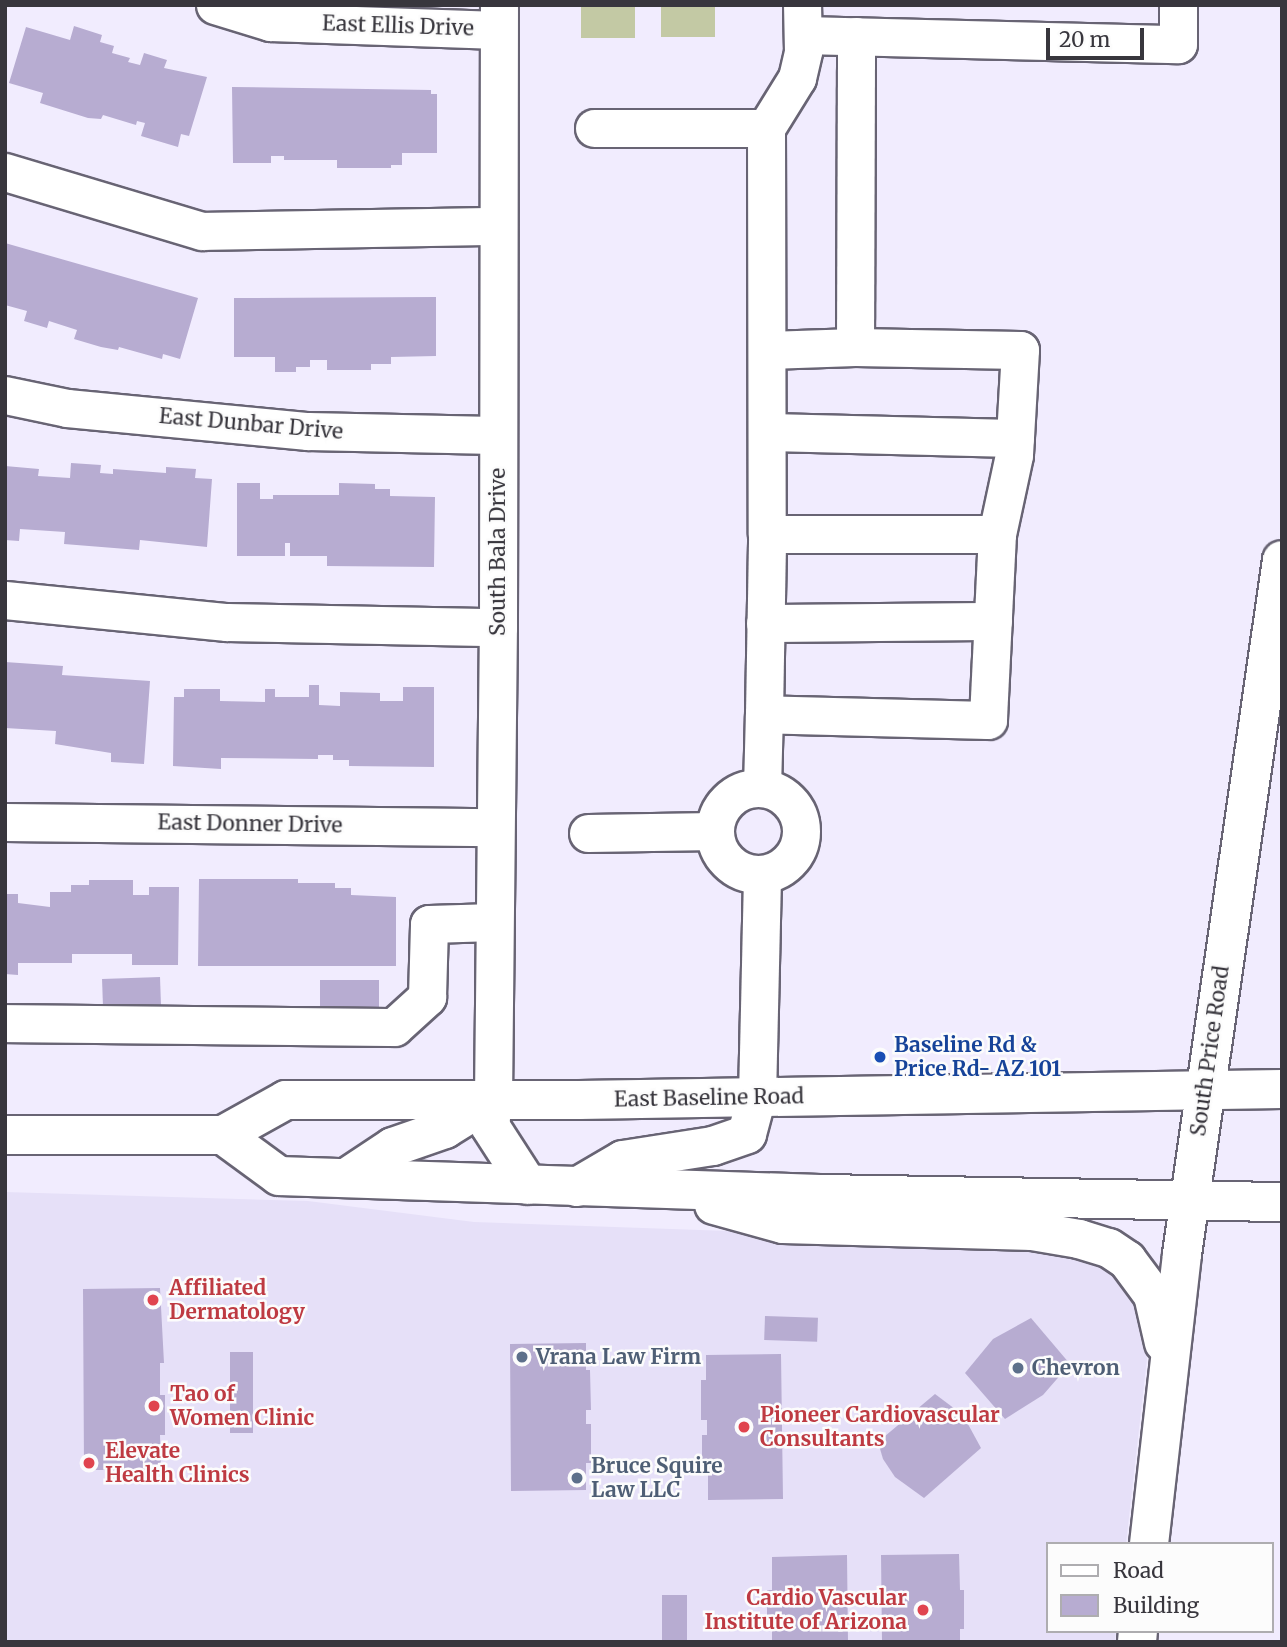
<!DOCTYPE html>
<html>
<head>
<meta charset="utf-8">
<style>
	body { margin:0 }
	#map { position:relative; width:1287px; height:1647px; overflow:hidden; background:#f1ecfe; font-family:Merriweather,serif }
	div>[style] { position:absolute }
	.built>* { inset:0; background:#e6e0f8 }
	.green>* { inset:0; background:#c3c9a4; transform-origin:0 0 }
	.building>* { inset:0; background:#b7acd1; transform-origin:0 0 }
	.roads { filter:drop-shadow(2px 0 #686474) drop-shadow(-2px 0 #686474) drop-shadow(0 2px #686474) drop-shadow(0 -2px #686474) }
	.minor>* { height:37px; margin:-18.5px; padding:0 18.5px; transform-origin:18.5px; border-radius:18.5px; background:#fff }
	.minor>.ring { margin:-18.5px; padding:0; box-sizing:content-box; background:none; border:37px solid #fff; border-radius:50% }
	.major>* { height:38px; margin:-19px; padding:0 19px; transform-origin:19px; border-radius:19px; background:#fff }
	.dots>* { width:19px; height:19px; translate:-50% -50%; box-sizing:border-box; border:4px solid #fcfcfc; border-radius:50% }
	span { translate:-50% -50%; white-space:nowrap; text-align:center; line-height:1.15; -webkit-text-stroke:5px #fcfcfc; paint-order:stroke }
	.street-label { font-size:21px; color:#38363d }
	.transit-label { font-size:21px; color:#164399; font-weight:700 }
	.left { translate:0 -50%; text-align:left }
	.health-label { font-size:21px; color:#be3a42; font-weight:700 }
	.right { translate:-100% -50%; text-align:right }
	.service-label { font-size:21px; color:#4e5e75; font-weight:700 }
	.frame { position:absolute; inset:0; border:7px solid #38363d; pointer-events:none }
	.legend { position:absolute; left:1046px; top:1542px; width:228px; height:91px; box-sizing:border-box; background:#fcfcfc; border:2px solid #aeadb0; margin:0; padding:9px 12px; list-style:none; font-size:21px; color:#38363d }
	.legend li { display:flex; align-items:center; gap:14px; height:35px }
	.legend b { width:35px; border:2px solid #aeadb0 }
	.scale { position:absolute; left:1046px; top:28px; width:98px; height:32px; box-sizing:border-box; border:4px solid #38363d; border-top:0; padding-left:9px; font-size:21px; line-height:24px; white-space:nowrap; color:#38363d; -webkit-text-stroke:5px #fcfcfc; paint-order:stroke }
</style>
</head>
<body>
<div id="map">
	<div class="built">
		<div style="clip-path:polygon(5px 1192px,308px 1201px,474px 1222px,1044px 1242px,1100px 1258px,1132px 1291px,1143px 1318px,1147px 1359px,1126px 1544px,1047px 1544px,1047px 1631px,1116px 1631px,1115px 1642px,5px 1642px)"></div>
	</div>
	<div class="green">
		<div style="left:581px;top:5px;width:54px;height:33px"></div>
		<div style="left:661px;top:5px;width:54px;height:32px"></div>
	</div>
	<div class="building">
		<div style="clip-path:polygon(74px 26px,102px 35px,100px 42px,114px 46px,112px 53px,130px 58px,128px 62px,140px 65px,144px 53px,167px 60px,164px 68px,207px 77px,189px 136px,181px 134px,178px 147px,141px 136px,145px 123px,137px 121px,136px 125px,103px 115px,101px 119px,88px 118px,40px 103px,43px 93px,9px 83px,26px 27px,70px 40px)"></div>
		<div style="clip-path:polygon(232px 87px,431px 90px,431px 94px,437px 94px,437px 153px,402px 153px,402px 165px,391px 165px,391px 168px,337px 168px,337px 160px,284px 160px,284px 156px,271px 156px,271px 163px,233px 163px)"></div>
		<div style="clip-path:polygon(5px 243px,198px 298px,180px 359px,163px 354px,162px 359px,119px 347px,118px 350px,101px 347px,74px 339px,77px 330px,49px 321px,47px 328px,24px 321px,27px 311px,5px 305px)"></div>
		<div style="clip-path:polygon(436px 297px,436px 356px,391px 357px,391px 364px,371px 364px,371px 370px,327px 370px,327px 360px,310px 360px,310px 367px,296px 367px,296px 372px,275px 372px,275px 357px,234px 357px,234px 298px)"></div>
		<div style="clip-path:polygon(71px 463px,101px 465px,100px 473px,113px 474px,113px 469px,166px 473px,166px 467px,196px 469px,195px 478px,212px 479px,207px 547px,140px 540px,139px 550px,64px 544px,65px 532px,20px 529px,19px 541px,5px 540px,5px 466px,39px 469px,38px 476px,70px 478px)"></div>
		<div style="clip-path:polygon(237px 483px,260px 483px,260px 499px,273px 499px,273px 495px,339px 495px,339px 483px,375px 484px,375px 489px,390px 489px,390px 496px,435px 497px,434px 567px,327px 566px,327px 556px,290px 556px,290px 543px,285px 543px,285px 556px,237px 556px)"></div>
		<div style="clip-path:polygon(5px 662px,63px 666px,62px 675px,150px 681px,144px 764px,111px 762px,111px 753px,55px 744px,56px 731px,5px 728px)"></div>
		<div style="clip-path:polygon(309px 685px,319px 685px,319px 705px,340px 706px,340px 692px,380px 693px,380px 701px,403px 701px,403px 687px,434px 687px,434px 767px,349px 766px,349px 760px,333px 760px,333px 755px,318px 755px,318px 759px,221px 758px,221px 769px,173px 766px,174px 697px,184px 697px,184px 689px,220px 689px,220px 701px,265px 702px,265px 689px,275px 689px,275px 697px,309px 697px)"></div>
		<div style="clip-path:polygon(199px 879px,298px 879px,298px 883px,335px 883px,335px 888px,351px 888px,351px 895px,396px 897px,396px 966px,198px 966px)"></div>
		<div style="clip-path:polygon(89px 880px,133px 880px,133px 895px,149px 895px,149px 887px,179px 887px,178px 965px,132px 965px,132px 954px,72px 954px,72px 963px,18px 963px,18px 975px,5px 974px,5px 894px,18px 894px,18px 903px,50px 907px,50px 892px,71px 892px,71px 885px,89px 885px)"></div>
		<div style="left:160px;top:977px;width:29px;height:58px;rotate:88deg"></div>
		<div style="left:320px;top:980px;width:59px;height:31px"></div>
		<div style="left:872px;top:1052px;width:14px;height:9px"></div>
		<div style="clip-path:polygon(160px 1288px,164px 1363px,160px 1363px,160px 1395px,165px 1395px,165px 1435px,160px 1435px,161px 1470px,84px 1470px,83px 1289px)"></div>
		<div style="left:765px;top:1316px;width:53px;height:24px;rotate:2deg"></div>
		<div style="clip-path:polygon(1031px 1318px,1070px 1364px,1043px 1395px,1005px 1419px,965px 1373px,993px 1339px)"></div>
		<div style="clip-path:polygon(586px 1343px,586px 1370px,590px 1370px,591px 1410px,586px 1410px,586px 1424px,591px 1424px,591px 1463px,586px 1463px,586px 1490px,511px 1491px,510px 1344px)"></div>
		<div style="left:230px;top:1352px;width:23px;height:81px"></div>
		<div style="clip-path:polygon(781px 1354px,783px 1499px,708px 1500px,708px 1474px,702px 1474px,702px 1435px,707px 1435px,707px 1420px,701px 1420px,701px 1380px,706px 1380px,706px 1355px)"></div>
		<div style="clip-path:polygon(935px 1394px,963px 1415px,981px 1448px,924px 1498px,895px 1477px,883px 1459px,878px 1442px)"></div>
		<div style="clip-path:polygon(959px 1554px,960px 1590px,964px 1590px,964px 1629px,960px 1629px,960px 1642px,882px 1642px,881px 1555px)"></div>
		<div style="clip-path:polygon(847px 1555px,848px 1642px,772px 1642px,772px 1630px,767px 1631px,767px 1590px,772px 1590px,772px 1557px)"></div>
		<div style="left:662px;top:1595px;width:25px;height:47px"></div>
	</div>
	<div class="roads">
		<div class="minor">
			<div style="left:215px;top:5px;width:58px;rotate:17.2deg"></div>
			<div style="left:270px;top:22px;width:228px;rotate:2deg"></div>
			<div style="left:803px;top:35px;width:375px;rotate:1.4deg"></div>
			<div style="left:1178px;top:44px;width:39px;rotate:-90deg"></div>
			<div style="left:594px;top:128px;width:172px"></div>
			<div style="left:766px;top:128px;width:406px;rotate:89.9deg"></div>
			<div style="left:766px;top:128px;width:59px;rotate:-58.2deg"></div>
			<div style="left:797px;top:78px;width:28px;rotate:-77deg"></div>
			<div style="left:803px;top:51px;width:46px;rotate:-91.2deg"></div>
			<div style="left:5px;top:172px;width:206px;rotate:16.7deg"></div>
			<div style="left:202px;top:231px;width:296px;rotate:-1deg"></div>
			<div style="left:855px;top:347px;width:165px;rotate:1deg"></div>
			<div style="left:1020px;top:350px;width:105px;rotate:93.3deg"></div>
			<div style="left:1014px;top:455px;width:81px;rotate:102.1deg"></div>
			<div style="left:768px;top:350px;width:87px;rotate:-2deg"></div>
			<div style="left:855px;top:347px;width:311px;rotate:-89.8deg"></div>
			<div style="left:5px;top:395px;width:63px;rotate:11.8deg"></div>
			<div style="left:67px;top:408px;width:242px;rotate:5.5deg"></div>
			<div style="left:308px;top:431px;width:190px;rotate:1.2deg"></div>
			<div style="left:768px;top:432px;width:247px;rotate:1.4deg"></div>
			<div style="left:5px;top:600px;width:223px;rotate:5.7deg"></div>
			<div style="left:227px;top:622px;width:271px;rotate:1.1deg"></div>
			<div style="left:765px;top:623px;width:228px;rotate:-0.5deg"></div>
			<div style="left:762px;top:788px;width:74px;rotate:-88.5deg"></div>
			<div style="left:764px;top:714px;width:180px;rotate:-89deg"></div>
			<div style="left:767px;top:534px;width:230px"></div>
			<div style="left:997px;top:534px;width:186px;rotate:92.8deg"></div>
			<div style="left:988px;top:720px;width:224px;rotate:-178.5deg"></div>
			<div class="ring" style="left:715px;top:788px;width:49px;height:49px"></div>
			<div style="left:5px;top:822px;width:490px;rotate:0.6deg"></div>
			<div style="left:588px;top:833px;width:127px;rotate:-0.9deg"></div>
			<div style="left:5px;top:1023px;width:389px;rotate:0.6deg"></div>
			<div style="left:394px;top:1027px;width:45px;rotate:-42.3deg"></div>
			<div style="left:427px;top:997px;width:73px;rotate:-88.4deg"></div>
			<div style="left:429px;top:924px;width:65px;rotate:-1.8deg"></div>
			<div style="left:757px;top:1097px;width:223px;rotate:-88.7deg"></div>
			<div style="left:493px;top:1099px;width:472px;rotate:-89.4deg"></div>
			<div style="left:498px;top:627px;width:622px;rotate:-89.91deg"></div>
		</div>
		<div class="major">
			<div style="left:493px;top:1099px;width:27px;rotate:96deg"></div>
			<div style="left:490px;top:1126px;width:70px;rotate:57.2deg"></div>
			<div style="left:5px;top:1135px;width:218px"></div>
			<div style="left:223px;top:1135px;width:72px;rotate:-29.1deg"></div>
			<div style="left:286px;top:1100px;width:293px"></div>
			<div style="left:579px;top:1100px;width:703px;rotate:-0.9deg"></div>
			<div style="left:223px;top:1135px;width:69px;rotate:36.2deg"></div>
			<div style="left:279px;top:1176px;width:541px;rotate:1.91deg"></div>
			<div style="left:820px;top:1194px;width:462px;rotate:1deg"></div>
			<div style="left:346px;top:1178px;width:56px;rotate:-33.4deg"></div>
			<div style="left:393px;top:1147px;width:55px;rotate:-19.1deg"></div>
			<div style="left:445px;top:1129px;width:57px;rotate:-32deg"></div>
			<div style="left:577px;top:1187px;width:53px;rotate:-30.4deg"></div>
			<div style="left:623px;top:1160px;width:91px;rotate:-8.8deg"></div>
			<div style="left:713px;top:1146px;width:36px;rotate:-19deg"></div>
			<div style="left:747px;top:1134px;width:38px;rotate:-75deg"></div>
			<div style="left:714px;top:1205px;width:72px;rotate:15.4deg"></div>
			<div style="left:783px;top:1224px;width:249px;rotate:1.6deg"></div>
			<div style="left:1032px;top:1231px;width:48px;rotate:9.7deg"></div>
			<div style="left:1079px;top:1239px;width:31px;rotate:17deg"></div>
			<div style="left:1109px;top:1248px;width:22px;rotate:34deg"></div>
			<div style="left:1127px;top:1260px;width:44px;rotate:53.4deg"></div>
			<div style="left:1153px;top:1295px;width:49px;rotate:77.1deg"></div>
			<div style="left:1149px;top:1544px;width:292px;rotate:-83.5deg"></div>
			<div style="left:1182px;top:1254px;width:701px;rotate:-81.8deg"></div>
			<div style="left:1137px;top:1642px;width:11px;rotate:-85deg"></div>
		</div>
	</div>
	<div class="dots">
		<div style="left:880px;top:1057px;background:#1a4fb4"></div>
		<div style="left:153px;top:1300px;background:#e0444e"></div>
		<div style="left:522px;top:1357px;background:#5c6f8a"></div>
		<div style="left:1018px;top:1368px;background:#5c6f8a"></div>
		<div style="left:154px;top:1406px;background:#e0444e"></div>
		<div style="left:744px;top:1427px;background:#e0444e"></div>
		<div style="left:89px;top:1463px;background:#e0444e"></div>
		<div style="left:577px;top:1478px;background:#5c6f8a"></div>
		<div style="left:923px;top:1610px;background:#e0444e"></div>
	</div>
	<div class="street-label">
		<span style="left:398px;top:26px;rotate:2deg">East Ellis Drive</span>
		<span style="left:251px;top:424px;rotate:5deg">East Dunbar Drive</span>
		<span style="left:498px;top:552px;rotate:-90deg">South Bala Drive</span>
		<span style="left:250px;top:824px;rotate:1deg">East Donner Drive</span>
		<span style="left:1210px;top:1051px;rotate:-82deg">South Price Road</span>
		<span style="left:709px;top:1098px;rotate:-1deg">East Baseline Road</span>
	</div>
	<div class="transit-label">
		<span class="left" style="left:894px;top:1057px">Baseline Rd &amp;<br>Price Rd- AZ 101</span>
	</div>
	<div class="health-label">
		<span class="left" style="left:169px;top:1300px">Affiliated<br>Dermatology</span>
		<span class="left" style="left:170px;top:1406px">Tao of<br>Women Clinic</span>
		<span class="left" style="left:760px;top:1427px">Pioneer Cardiovascular<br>Consultants</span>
		<span class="left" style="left:105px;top:1463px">Elevate<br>Health Clinics</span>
		<span class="right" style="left:907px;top:1610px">Cardio Vascular<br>Institute of Arizona</span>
	</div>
	<div class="service-label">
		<span class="left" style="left:536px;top:1357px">Vrana Law Firm</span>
		<span class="left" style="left:1032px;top:1368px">Chevron</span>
		<span class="left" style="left:591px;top:1478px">Bruce Squire<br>Law LLC</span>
	</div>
	<div class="frame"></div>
	<ul class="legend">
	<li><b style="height:9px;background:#fff"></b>Road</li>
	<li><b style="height:19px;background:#b7acd1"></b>Building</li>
	</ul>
	<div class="scale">20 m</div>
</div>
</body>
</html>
